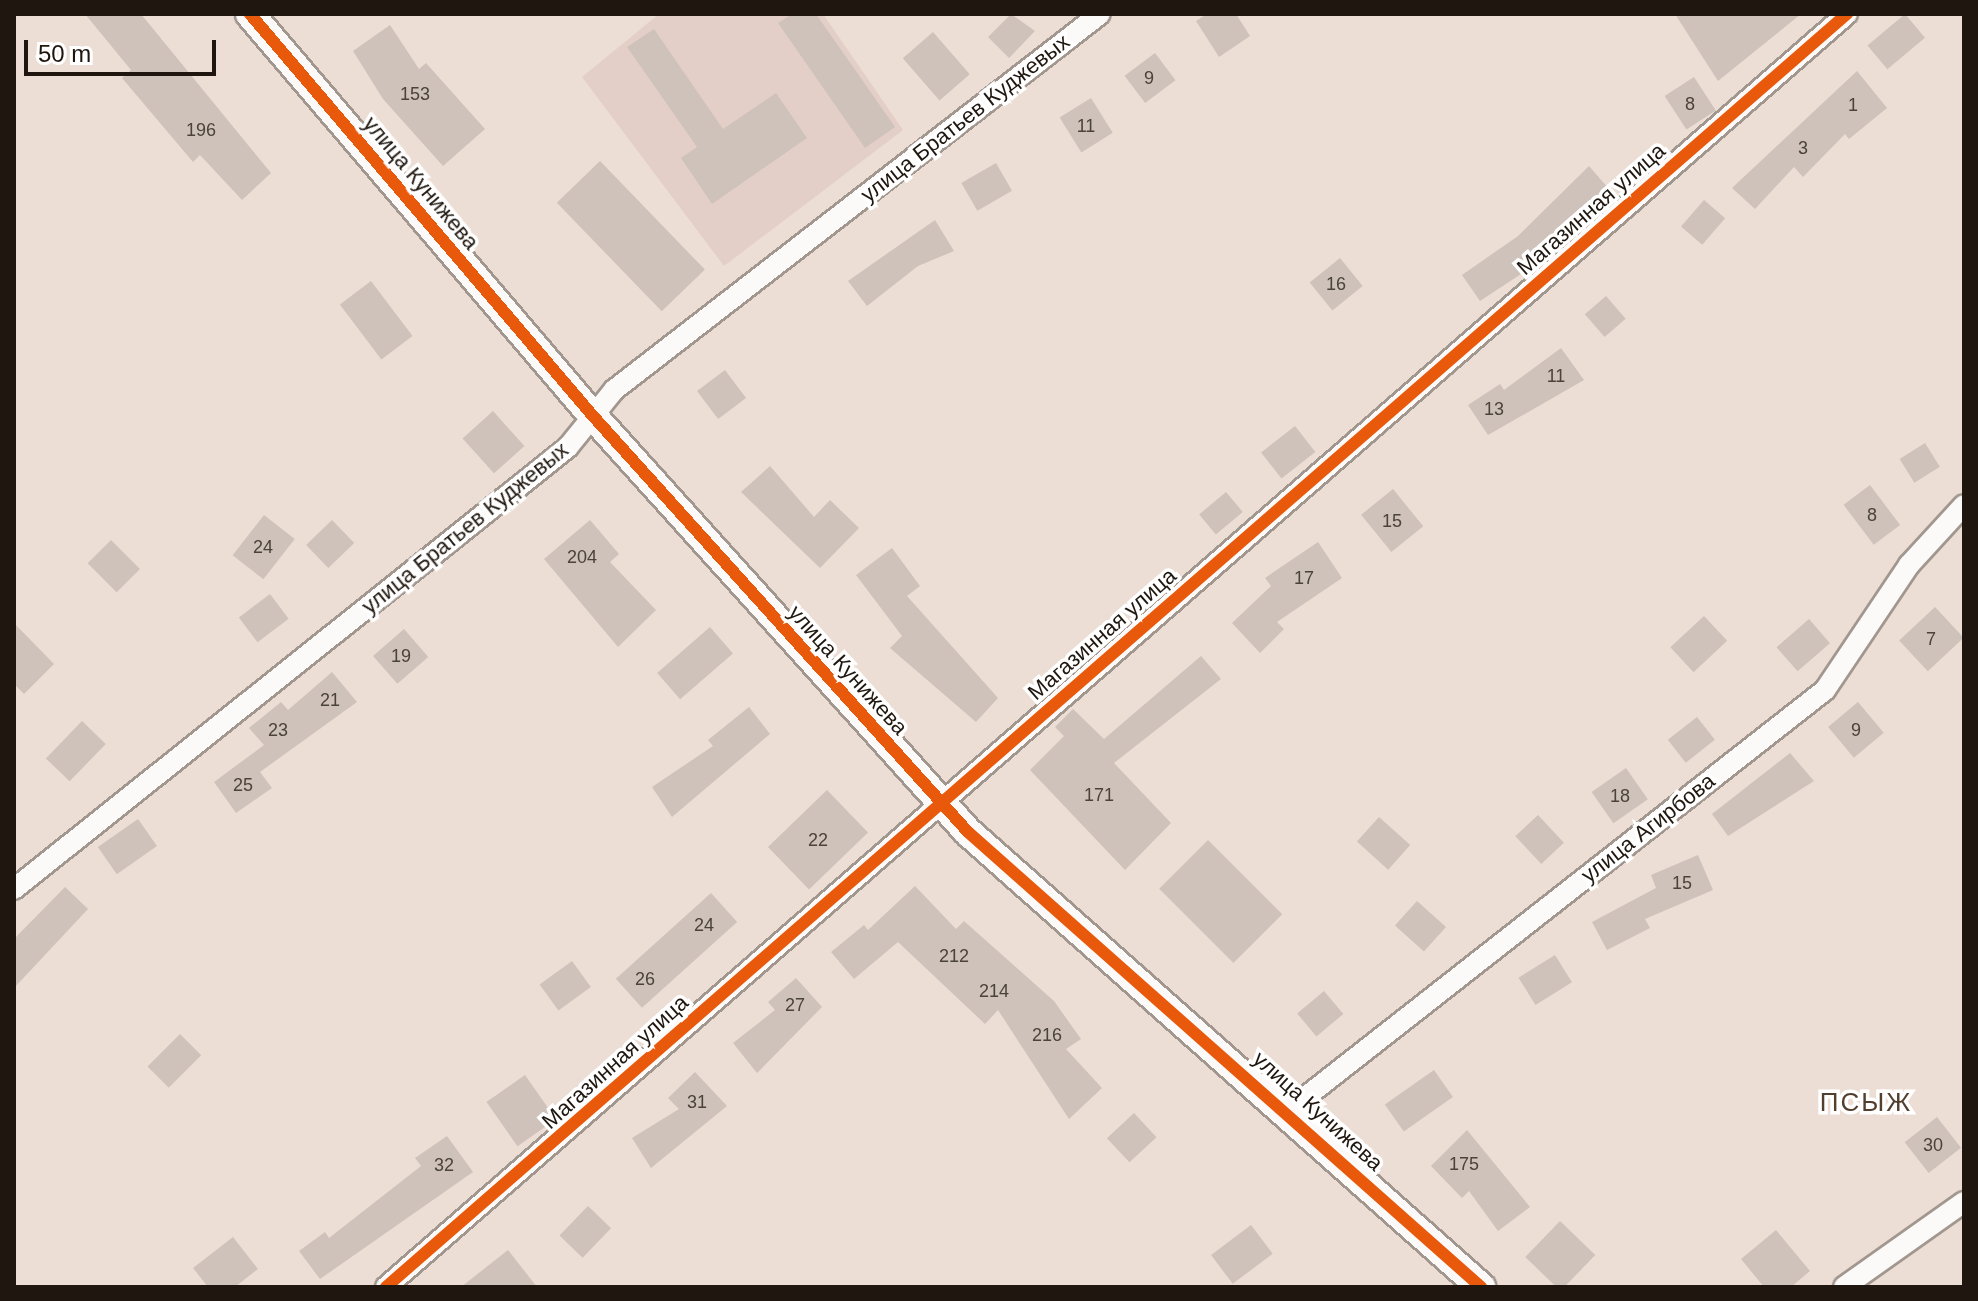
<!DOCTYPE html>
<html>
<head>
<meta charset="utf-8">
<style>
	body { margin:0 }
	#map { position:relative; width:1978px; height:1301px; overflow:hidden; background:#ecded4; font-family:Helvetica,sans-serif }
	div>[style] { position:absolute }
	.medical>* { inset:0; background:#e3cfc7 }
	.building>* { inset:0; background:#cec2ba; transform-origin:0 0 }
	.roads { filter:drop-shadow(2px 0 #a1978f) drop-shadow(-2px 0 #a1978f) drop-shadow(0 2px #a1978f) drop-shadow(0 -2px #a1978f) }
	.street>* { height:20px; margin:-10px; padding:0 10px; transform-origin:10px; border-radius:10px; background:#fcfaf9 }
	.secondary>* { height:28px; margin:-14px; padding:0 14px; transform-origin:14px; border-radius:14px; background:#fcfaf9 }
	.cycleway>* { height:12px; margin:-6px; padding:0 6px; transform-origin:6px; border-radius:6px; background:#e8590c }
	span { translate:-50% -50%; white-space:nowrap; text-align:center; line-height:1.15; -webkit-text-stroke:7px #fff; paint-order:stroke }
	.number-label { font-size:18px; color:#4b423a }
	.number-label span { -webkit-text-stroke-width:0 }
	.street-label { font-size:22px; color:#1f170f }
	.quarter-label { font-size:26px; color:#533f2e; letter-spacing:2px }
	.frame { position:absolute; inset:0; border:16px solid #1f170f; pointer-events:none }
	.scale { position:absolute; left:24px; top:40px; width:192px; height:36px; box-sizing:border-box; border:4px solid #1f170f; border-top:0; padding-left:10px; font-size:24px; line-height:28px; white-space:nowrap; color:#1f170f; -webkit-text-stroke:6px #fff; paint-order:stroke }
</style>
</head>
<body>
<div id="map">
	<div class="medical">
		<div style="clip-path:polygon(659px 14px,823px 14px,903px 130px,724px 266px,582px 77px)"></div>
	</div>
	<div class="building">
		<div style="clip-path:polygon(85px 14px,141px 14px,271px 173px,242px 200px,200px 155px,193px 162px,122px 78px,131px 70px)"></div>
		<div style="clip-path:polygon(792px 14px,816px 14px,895px 127px,865px 148px,778px 23px)"></div>
		<div style="clip-path:polygon(1011px 14px,1035px 31px,1009px 58px,988px 37px)"></div>
		<div style="clip-path:polygon(1207px 14px,1236px 14px,1250px 36px,1219px 57px,1196px 21px)"></div>
		<div style="clip-path:polygon(1675px 14px,1801px 14px,1718px 81px)"></div>
		<div style="left:1905px;top:14px;width:31px;height:49px;rotate:50deg"></div>
		<div style="clip-path:polygon(390px 25px,419px 69px,426px 63px,485px 129px,443px 166px,383px 99px,353px 51px)"></div>
		<div style="clip-path:polygon(654px 29px,723px 129px,776px 93px,807px 138px,712px 204px,681px 158px,697px 147px,627px 47px)"></div>
		<div style="left:933px;top:32px;width:56px;height:40px;rotate:49deg"></div>
		<div style="left:1155px;top:53px;width:34px;height:38px;rotate:53deg"></div>
		<div style="clip-path:polygon(1857px 71px,1887px 108px,1849px 139px,1845px 134px,1803px 177px,1794px 167px,1755px 209px,1732px 188px)"></div>
		<div style="left:1694px;top:77px;width:40px;height:35px;rotate:57deg"></div>
		<div style="left:1091px;top:98px;width:41px;height:37px;rotate:58deg"></div>
		<div style="left:600px;top:161px;width:151px;height:60px;rotate:46deg"></div>
		<div style="left:996px;top:163px;width:32px;height:40px;rotate:60deg"></div>
		<div style="clip-path:polygon(1589px 166px,1609px 189px,1562px 230px,1568px 236px,1541px 261px,1480px 301px,1462px 275px,1518px 236px)"></div>
		<div style="left:1704px;top:200px;width:28px;height:35px;rotate:41deg"></div>
		<div style="clip-path:polygon(935px 220px,954px 251px,918px 266px,867px 306px,848px 281px)"></div>
		<div style="left:1340px;top:258px;width:36px;height:39px;rotate:51deg"></div>
		<div style="left:371px;top:281px;width:69px;height:39px;rotate:53deg"></div>
		<div style="left:1606px;top:296px;width:30px;height:28px;rotate:49deg"></div>
		<div style="clip-path:polygon(1561px 348px,1584px 380px,1488px 435px,1468px 405px,1500px 384px,1504px 390px)"></div>
		<div style="left:725px;top:370px;width:35px;height:35px;rotate:53deg"></div>
		<div style="left:493px;top:411px;width:47px;height:41px;rotate:48deg"></div>
		<div style="left:1295px;top:426px;width:33px;height:43px;rotate:52deg"></div>
		<div style="left:1925px;top:443px;width:28px;height:30px;rotate:58deg"></div>
		<div style="clip-path:polygon(770px 466px,814px 517px,830px 500px,859px 528px,820px 568px,741px 492px)"></div>
		<div style="left:1870px;top:485px;width:50px;height:33px;rotate:53deg"></div>
		<div style="left:1393px;top:489px;width:48px;height:41px;rotate:51deg"></div>
		<div style="left:1226px;top:492px;width:26px;height:35px;rotate:50deg"></div>
		<div style="left:264px;top:515px;width:39px;height:51px;rotate:38deg"></div>
		<div style="left:332px;top:520px;width:32px;height:36px;rotate:46deg"></div>
		<div style="clip-path:polygon(590px 520px,619px 554px,610px 562px,656px 610px,618px 647px,544px 559px)"></div>
		<div style="left:111px;top:540px;width:41px;height:33px;rotate:45deg"></div>
		<div style="clip-path:polygon(1318px 542px,1342px 578px,1277px 622px,1284px 629px,1260px 653px,1232px 623px,1271px 586px,1265px 578px)"></div>
		<div style="clip-path:polygon(892px 548px,920px 586px,907px 596px,998px 698px,976px 722px,890px 648px,902px 636px,856px 575px)"></div>
		<div style="left:270px;top:594px;width:31px;height:39px;rotate:53deg"></div>
		<div style="left:1935px;top:607px;width:42px;height:49px;rotate:47deg"></div>
		<div style="left:1704px;top:616px;width:34px;height:46px;rotate:47deg"></div>
		<div style="left:1809px;top:619px;width:32px;height:43px;rotate:49deg"></div>
		<div style="clip-path:polygon(14px 623px,54px 664px,24px 694px,14px 684px)"></div>
		<div style="left:710px;top:627px;width:35px;height:70px;rotate:49deg"></div>
		<div style="left:404px;top:629px;width:37px;height:41px;rotate:49deg"></div>
		<div style="clip-path:polygon(1201px 656px,1221px 679px,1114px 763px,1171px 823px,1125px 870px,1030px 770px,1064px 736px,1055px 727px,1073px 709px,1104px 739px)"></div>
		<div style="clip-path:polygon(332px 672px,357px 702px,260px 772px,272px 788px,236px 813px,214px 782px,264px 745px,249px 728px,281px 702px,288px 710px)"></div>
		<div style="left:1858px;top:702px;width:40px;height:39px;rotate:50deg"></div>
		<div style="clip-path:polygon(749px 707px,770px 734px,672px 817px,652px 787px,713px 746px,708px 740px)"></div>
		<div style="left:1697px;top:717px;width:29px;height:37px;rotate:52deg"></div>
		<div style="left:82px;top:721px;width:33px;height:52px;rotate:44deg"></div>
		<div style="clip-path:polygon(1790px 753px,1814px 781px,1728px 836px,1712px 814px)"></div>
		<div style="left:1626px;top:768px;width:38px;height:42px;rotate:55deg"></div>
		<div style="left:827px;top:790px;width:59px;height:82px;rotate:46deg"></div>
		<div style="left:1538px;top:815px;width:38px;height:31px;rotate:47deg"></div>
		<div style="left:1379px;top:817px;width:42px;height:33px;rotate:42deg"></div>
		<div style="left:138px;top:819px;width:33px;height:49px;rotate:55deg"></div>
		<div style="left:1208px;top:840px;width:105px;height:69px;rotate:45deg"></div>
		<div style="clip-path:polygon(1698px 855px,1713px 890px,1645px 919px,1650px 928px,1607px 950px,1592px 922px,1656px 888px,1651px 875px)"></div>
		<div style="clip-path:polygon(915px 886px,956px 929px,964px 921px,1054px 1001px,1081px 1039px,1066px 1049px,1102px 1088px,1069px 1119px,998px 1010px,985px 1024px,898px 942px,854px 979px,831px 952px,864px 925px,868px 930px)"></div>
		<div style="clip-path:polygon(65px 887px,88px 909px,14px 988px,14px 939px)"></div>
		<div style="left:711px;top:893px;width:39px;height:128px;rotate:48deg"></div>
		<div style="left:1417px;top:901px;width:39px;height:33px;rotate:42deg"></div>
		<div style="left:1555px;top:955px;width:32px;height:43px;rotate:58deg"></div>
		<div style="left:572px;top:961px;width:32px;height:40px;rotate:54deg"></div>
		<div style="clip-path:polygon(796px 978px,822px 1007px,757px 1073px,733px 1043px,775px 1010px,768px 1002px)"></div>
		<div style="left:1324px;top:991px;width:30px;height:35px;rotate:50deg"></div>
		<div style="left:180px;top:1034px;width:30px;height:46px;rotate:45deg"></div>
		<div style="left:1434px;top:1070px;width:33px;height:60px;rotate:55deg"></div>
		<div style="clip-path:polygon(695px 1072px,727px 1106px,651px 1168px,632px 1138px,679px 1109px,668px 1098px)"></div>
		<div style="left:525px;top:1075px;width:54px;height:47px;rotate:55deg"></div>
		<div style="left:1134px;top:1113px;width:33px;height:37px;rotate:47deg"></div>
		<div style="left:1937px;top:1117px;width:39px;height:41px;rotate:52deg"></div>
		<div style="clip-path:polygon(1467px 1130px,1530px 1207px,1498px 1231px,1469px 1191px,1462px 1198px,1431px 1166px)"></div>
		<div style="clip-path:polygon(447px 1136px,473px 1172px,320px 1279px,299px 1251px,325px 1232px,329px 1238px,421px 1166px,415px 1158px)"></div>
		<div style="left:588px;top:1206px;width:32px;height:41px;rotate:44deg"></div>
		<div style="left:1560px;top:1221px;width:49px;height:50px;rotate:44deg"></div>
		<div style="left:1251px;top:1225px;width:36px;height:50px;rotate:53deg"></div>
		<div style="clip-path:polygon(1776px 1230px,1810px 1271px,1791px 1287px,1764px 1287px,1741px 1259px)"></div>
		<div style="clip-path:polygon(233px 1237px,258px 1269px,235px 1287px,208px 1287px,193px 1268px)"></div>
		<div style="clip-path:polygon(508px 1250px,537px 1287px,461px 1287px)"></div>
	</div>
	<div class="roads">
		<div class="street">
			<div style="left:14px;top:889px;width:709px;rotate:-38.58deg"></div>
			<div style="left:568px;top:447px;width:73px;rotate:-51.1deg"></div>
			<div style="left:614px;top:390px;width:614px;rotate:-37.73deg"></div>
			<div style="left:1289px;top:1110px;width:681px;rotate:-38.08deg"></div>
			<div style="left:1825px;top:690px;width:151px;rotate:-56.1deg"></div>
			<div style="left:1909px;top:565px;width:81px;rotate:-47.5deg"></div>
			<div style="left:386px;top:1287px;width:1938px;rotate:-41.07deg"></div>
			<div style="left:1844px;top:1287px;width:147px;rotate:-35.3deg"></div>
		</div>
		<div class="secondary">
			<div style="left:250px;top:14px;width:528px;rotate:49.53deg"></div>
			<div style="left:593px;top:416px;width:560px;rotate:47.97deg"></div>
			<div style="left:968px;top:832px;width:686px;rotate:41.57deg"></div>
		</div>
	</div>
	<div class="cycleway">
		<div style="left:250px;top:14px;width:528px;rotate:49.53deg"></div>
		<div style="left:593px;top:416px;width:560px;rotate:47.97deg"></div>
		<div style="left:968px;top:832px;width:686px;rotate:41.57deg"></div>
		<div style="left:386px;top:1287px;width:1938px;rotate:-41.07deg"></div>
	</div>
	<div class="number-label">
		<span style="left:1149px;top:78px">9</span>
		<span style="left:415px;top:94px">153</span>
		<span style="left:1690px;top:104px">8</span>
		<span style="left:1853px;top:105px">1</span>
		<span style="left:1086px;top:126px">11</span>
		<span style="left:201px;top:130px">196</span>
		<span style="left:1803px;top:148px">3</span>
		<span style="left:1336px;top:284px">16</span>
		<span style="left:1556px;top:376px">11</span>
		<span style="left:1494px;top:409px">13</span>
		<span style="left:1872px;top:515px">8</span>
		<span style="left:1392px;top:521px">15</span>
		<span style="left:263px;top:547px">24</span>
		<span style="left:582px;top:557px">204</span>
		<span style="left:1304px;top:578px">17</span>
		<span style="left:1931px;top:639px">7</span>
		<span style="left:401px;top:656px">19</span>
		<span style="left:330px;top:700px">21</span>
		<span style="left:278px;top:730px">23</span>
		<span style="left:1856px;top:730px">9</span>
		<span style="left:243px;top:785px">25</span>
		<span style="left:1099px;top:795px">171</span>
		<span style="left:1620px;top:796px">18</span>
		<span style="left:818px;top:840px">22</span>
		<span style="left:1682px;top:883px">15</span>
		<span style="left:704px;top:925px">24</span>
		<span style="left:954px;top:956px">212</span>
		<span style="left:645px;top:979px">26</span>
		<span style="left:994px;top:991px">214</span>
		<span style="left:795px;top:1005px">27</span>
		<span style="left:1047px;top:1035px">216</span>
		<span style="left:697px;top:1102px">31</span>
		<span style="left:1933px;top:1145px">30</span>
		<span style="left:1464px;top:1164px">175</span>
		<span style="left:444px;top:1165px">32</span>
	</div>
	<div class="street-label">
		<span style="left:965px;top:118px;rotate:-38deg">улица Братьев Куджевых</span>
		<span style="left:421px;top:183px;rotate:50deg">улица Кунижева</span>
		<span style="left:1591px;top:209px;rotate:-41deg">Магазинная улица</span>
		<span style="left:465px;top:528px;rotate:-39deg">улица Братьев Куджевых</span>
		<span style="left:1102px;top:634px;rotate:-41deg">Магазинная улица</span>
		<span style="left:848px;top:670px;rotate:48deg">улица Кунижева</span>
		<span style="left:1648px;top:828px;rotate:-38deg">улица Агирбова</span>
		<span style="left:615px;top:1062px;rotate:-42deg">Магазинная улица</span>
		<span style="left:1318px;top:1111px;rotate:42deg">улица Кунижева</span>
	</div>
	<div class="quarter-label">
		<span style="left:1866px;top:1103px">ПСЫЖ</span>
	</div>
	<div class="frame"></div>
	<div class="scale">50 m</div>
</div>
</body>
</html>
